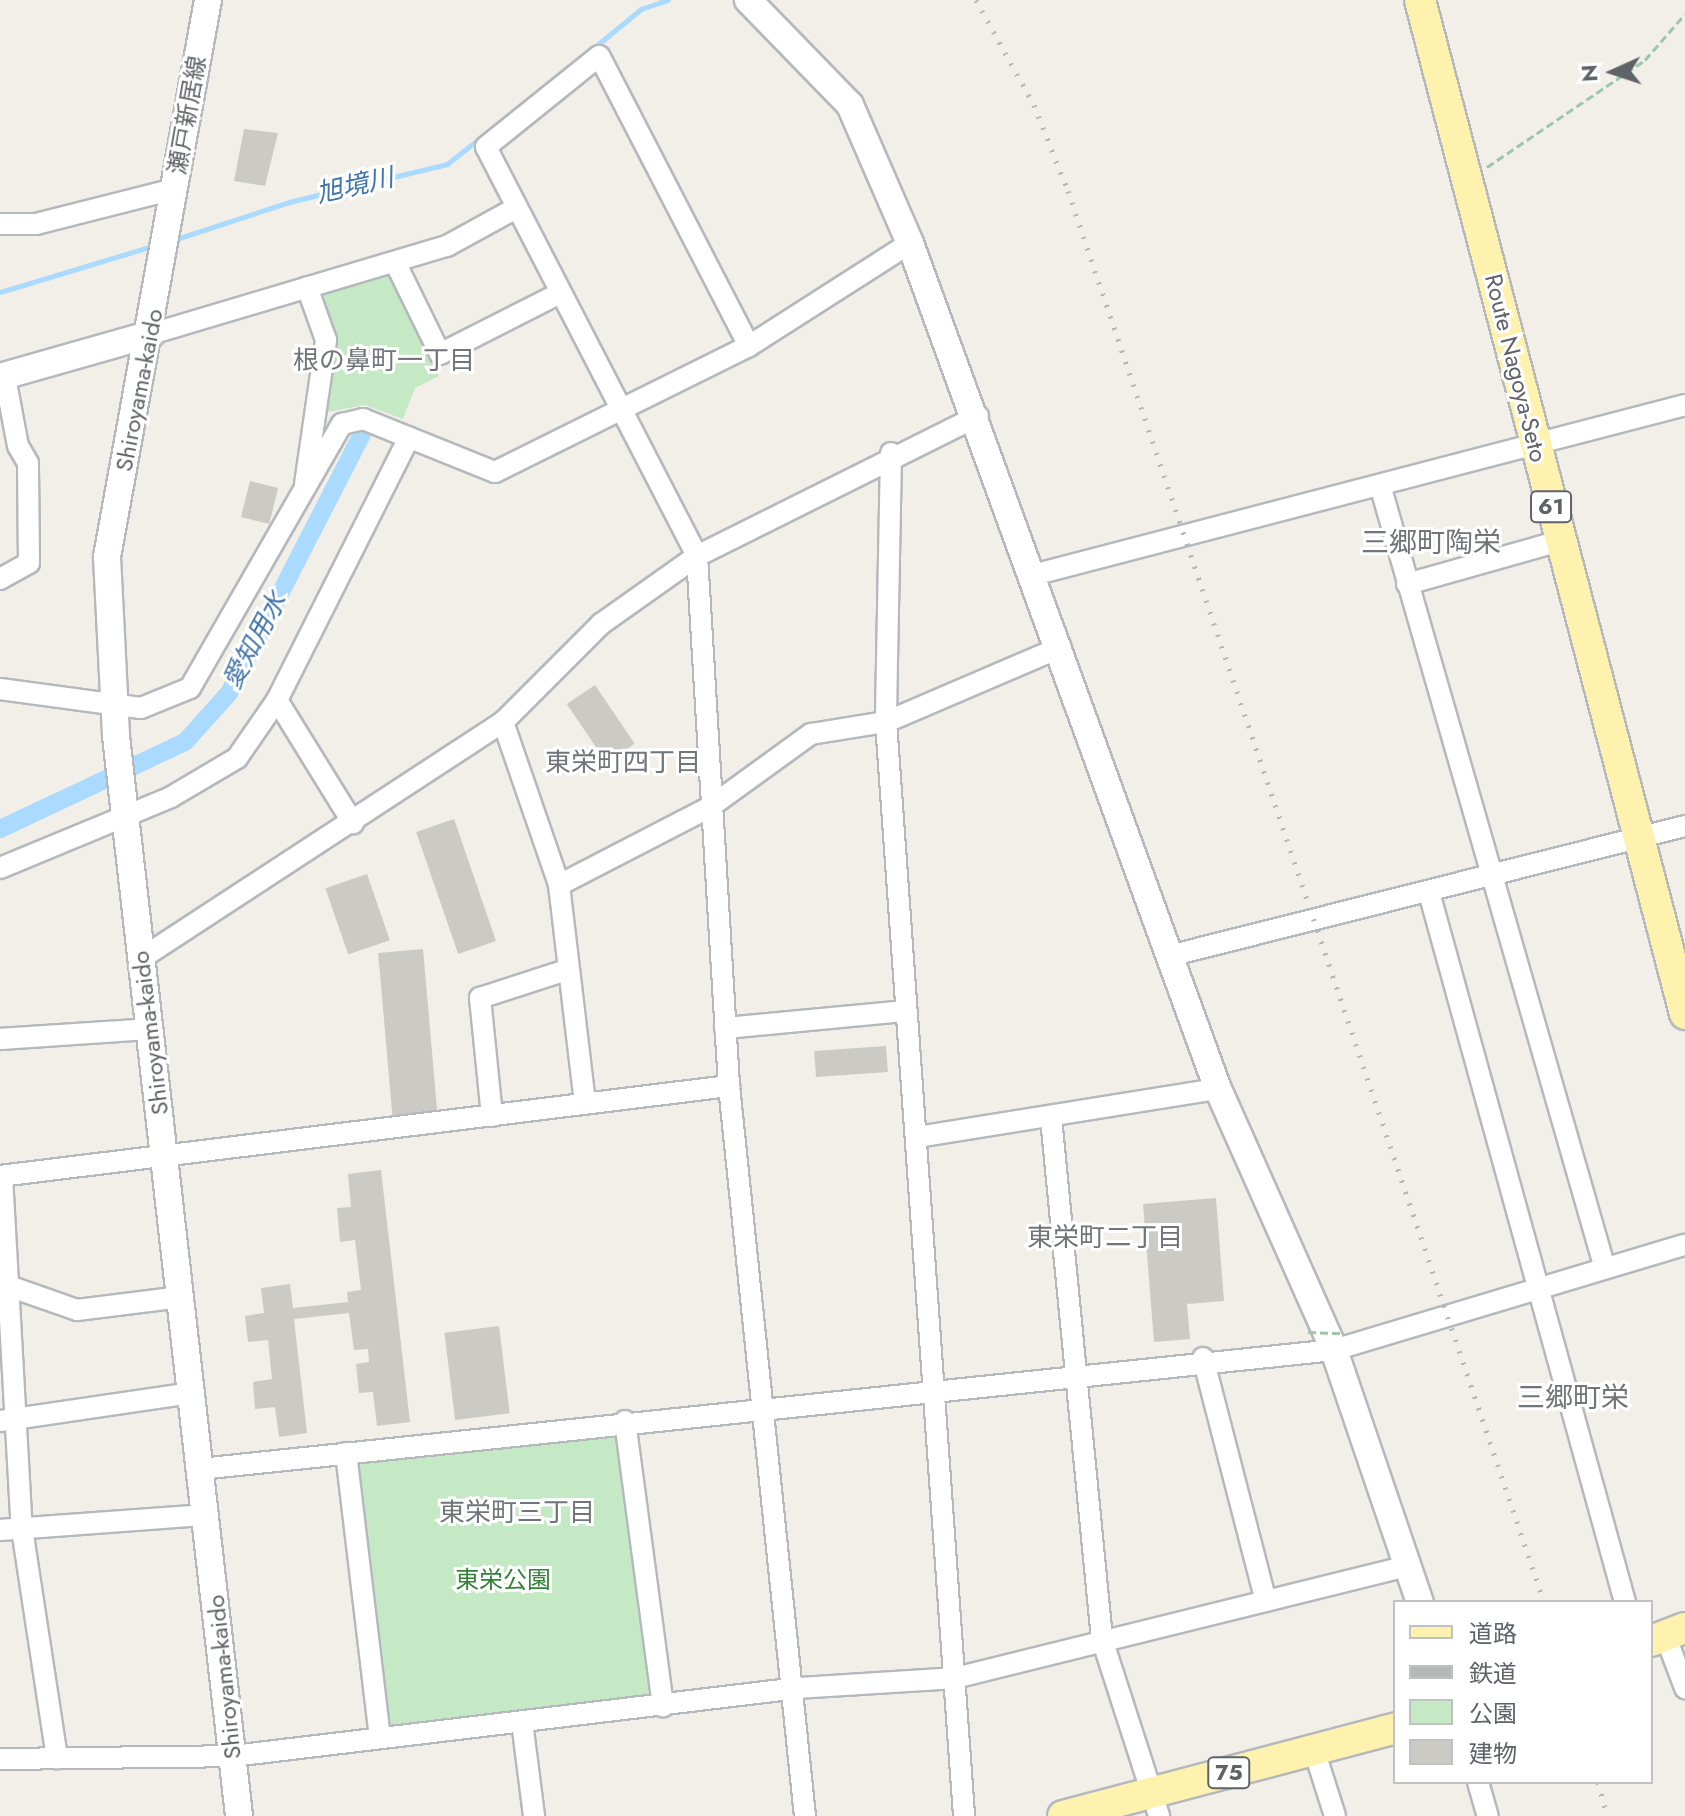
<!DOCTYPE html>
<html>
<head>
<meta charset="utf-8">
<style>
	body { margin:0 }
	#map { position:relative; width:1685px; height:1816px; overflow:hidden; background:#f1efe8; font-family:Jost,"Noto Sans JP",sans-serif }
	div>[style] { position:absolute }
	.green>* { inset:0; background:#c5e8c5; transform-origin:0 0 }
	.stream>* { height:5px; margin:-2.5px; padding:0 2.5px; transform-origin:2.5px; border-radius:2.5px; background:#aadaff }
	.canal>* { height:18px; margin:-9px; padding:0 9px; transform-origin:9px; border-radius:9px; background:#aadaff }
	.building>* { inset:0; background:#cccac5; transform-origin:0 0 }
	.path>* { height:3px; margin-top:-1.5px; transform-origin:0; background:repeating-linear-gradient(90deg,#9cc7a9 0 8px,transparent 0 12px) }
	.roads { filter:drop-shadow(2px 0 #b5b8bc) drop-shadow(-2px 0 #b5b8bc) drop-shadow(0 2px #b5b8bc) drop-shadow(0 -2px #b5b8bc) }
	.street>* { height:20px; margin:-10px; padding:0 10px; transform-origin:10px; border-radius:10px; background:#fff }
	.secondary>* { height:26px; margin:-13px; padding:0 13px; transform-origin:13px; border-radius:13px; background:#fff }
	.primary>* { height:30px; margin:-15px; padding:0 15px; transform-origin:15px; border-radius:15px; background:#fff2af }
	.rail>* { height:5px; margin-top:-2.5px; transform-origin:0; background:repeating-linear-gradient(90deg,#b6b7b8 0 2px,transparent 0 12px) }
	.path-bridge>* { height:3px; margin-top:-1.5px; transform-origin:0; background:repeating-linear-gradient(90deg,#9cc7a9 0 8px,transparent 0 12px) }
	span { translate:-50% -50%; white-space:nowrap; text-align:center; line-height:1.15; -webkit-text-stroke:6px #fff; paint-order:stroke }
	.shield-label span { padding:2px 6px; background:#fff; border:2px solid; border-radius:6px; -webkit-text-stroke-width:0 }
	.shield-label { font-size:22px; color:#5f6368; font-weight:700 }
	.street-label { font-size:24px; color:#5f6368 }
	.park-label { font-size:24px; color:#348238 }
	.water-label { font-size:26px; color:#4174aa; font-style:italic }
	.neighbourhood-label { font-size:26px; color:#70757a }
	.quarter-label { font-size:28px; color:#70757a }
	.legend { position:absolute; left:1393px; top:1600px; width:260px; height:184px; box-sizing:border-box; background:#fff; border:2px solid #bfc1c3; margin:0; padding:10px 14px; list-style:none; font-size:24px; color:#5f6368 }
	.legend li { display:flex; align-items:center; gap:16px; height:40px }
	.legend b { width:40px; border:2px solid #bfc1c3 }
	.north { position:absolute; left:1573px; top:32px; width:80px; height:80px; -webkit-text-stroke:6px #fff; paint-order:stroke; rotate:267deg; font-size:22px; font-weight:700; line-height:32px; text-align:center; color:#5f6368 }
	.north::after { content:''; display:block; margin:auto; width:28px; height:36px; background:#5f6368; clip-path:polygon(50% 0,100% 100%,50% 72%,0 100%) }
</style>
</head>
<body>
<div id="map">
	<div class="green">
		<div style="clip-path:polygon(389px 267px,439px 376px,415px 388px,403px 419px,365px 405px,323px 413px,316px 291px)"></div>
		<div style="left:617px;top:1432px;width:267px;height:261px;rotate:83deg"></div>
	</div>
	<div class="stream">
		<div style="left:591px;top:50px;width:65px;rotate:-39.4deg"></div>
		<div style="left:641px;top:9px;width:28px;rotate:-19deg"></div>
		<div style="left:173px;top:240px;width:122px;rotate:-18.1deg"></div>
		<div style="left:289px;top:202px;width:163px;rotate:-13.5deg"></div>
		<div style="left:447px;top:164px;width:110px;rotate:-38.3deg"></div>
		<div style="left:0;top:292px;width:163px;rotate:-16.8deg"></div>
	</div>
	<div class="canal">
		<div style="left:0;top:829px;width:204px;rotate:-25.2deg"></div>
		<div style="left:185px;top:742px;width:66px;rotate:-48.1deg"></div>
		<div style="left:229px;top:693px;width:291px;rotate:-62.8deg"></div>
	</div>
	<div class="building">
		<div style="clip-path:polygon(244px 129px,278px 133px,265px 186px,234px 181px)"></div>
		<div style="left:250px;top:481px;width:29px;height:37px;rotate:14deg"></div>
		<div style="left:595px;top:685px;width:71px;height:34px;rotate:56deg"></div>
		<div style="left:454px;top:819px;width:129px;height:40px;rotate:71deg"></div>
		<div style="left:367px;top:874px;width:70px;height:44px;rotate:71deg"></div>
		<div style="left:423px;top:949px;width:166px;height:45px;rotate:85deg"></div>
		<div style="left:886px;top:1046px;width:26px;height:72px;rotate:86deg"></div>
		<div style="clip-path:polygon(381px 1170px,410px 1422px,377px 1426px,373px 1392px,359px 1393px,356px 1364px,369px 1362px,368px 1349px,354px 1350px,349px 1313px,294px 1319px,307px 1433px,279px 1437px,275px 1407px,255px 1409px,253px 1382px,272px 1379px,268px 1340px,248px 1342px,245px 1316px,264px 1313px,261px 1288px,290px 1284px,293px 1308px,348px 1302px,347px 1292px,361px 1290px,355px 1240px,340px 1242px,337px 1208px,351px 1207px,348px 1174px)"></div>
		<div style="clip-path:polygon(1216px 1198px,1224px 1301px,1187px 1304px,1190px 1339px,1154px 1342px,1143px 1204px)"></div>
		<div style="left:499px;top:1326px;width:88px;height:55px;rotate:83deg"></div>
	</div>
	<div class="path">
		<div style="left:1487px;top:167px;width:191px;rotate:-34.1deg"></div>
		<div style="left:1645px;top:60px;width:61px;rotate:-49deg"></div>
	</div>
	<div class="roads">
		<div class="street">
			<div style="left:0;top:224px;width:36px"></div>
			<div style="left:36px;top:224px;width:142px;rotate:-14.2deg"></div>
			<div style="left:395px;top:262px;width:102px;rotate:63.9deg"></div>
			<div style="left:440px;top:354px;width:135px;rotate:-26.9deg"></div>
			<div style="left:151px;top:334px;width:309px;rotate:-16.6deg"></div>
			<div style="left:447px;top:246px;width:79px;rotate:-28.8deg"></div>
			<div style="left:749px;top:346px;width:326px;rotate:-117.3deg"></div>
			<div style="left:599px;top:56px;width:145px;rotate:141.2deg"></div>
			<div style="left:486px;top:147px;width:460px;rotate:62.7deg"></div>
			<div style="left:697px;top:556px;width:531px;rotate:86.54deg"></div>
			<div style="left:729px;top:1086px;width:734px;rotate:84.06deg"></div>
			<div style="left:891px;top:453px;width:269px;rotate:91.1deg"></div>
			<div style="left:886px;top:722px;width:1097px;rotate:85.92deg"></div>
			<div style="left:305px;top:484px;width:146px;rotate:-81.7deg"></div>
			<div style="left:326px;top:340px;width:56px;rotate:-109.7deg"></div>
			<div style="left:1380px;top:485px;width:812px;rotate:73.98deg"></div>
			<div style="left:1033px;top:575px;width:674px;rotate:-14.61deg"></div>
			<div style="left:0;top:579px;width:33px;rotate:-29deg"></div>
			<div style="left:29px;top:563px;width:100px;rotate:-90.6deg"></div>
			<div style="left:28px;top:463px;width:20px;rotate:-120deg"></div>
			<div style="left:18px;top:446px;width:70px;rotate:-100.7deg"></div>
			<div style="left:1407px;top:584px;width:159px;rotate:-15.7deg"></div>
			<div style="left:0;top:689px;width:142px;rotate:7.7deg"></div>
			<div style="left:141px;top:708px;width:53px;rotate:-22.2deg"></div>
			<div style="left:190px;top:688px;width:305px;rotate:-60.1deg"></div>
			<div style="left:342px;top:424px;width:22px;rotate:-13deg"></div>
			<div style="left:363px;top:419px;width:142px;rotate:21.9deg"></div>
			<div style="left:495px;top:472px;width:284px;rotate:-26.4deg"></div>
			<div style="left:749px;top:346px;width:191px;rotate:-32.6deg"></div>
			<div style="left:277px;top:700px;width:145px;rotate:58.3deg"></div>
			<div style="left:503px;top:722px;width:172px;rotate:71deg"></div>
			<div style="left:559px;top:885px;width:219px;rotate:83.2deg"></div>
			<div style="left:0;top:868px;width:185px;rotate:-22.5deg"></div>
			<div style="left:171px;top:797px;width:77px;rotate:-30.6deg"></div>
			<div style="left:237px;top:758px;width:70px;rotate:-55.4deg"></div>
			<div style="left:277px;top:700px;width:294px;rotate:-63.3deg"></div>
			<div style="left:559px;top:885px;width:170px;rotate:-27.3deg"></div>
			<div style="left:710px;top:807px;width:125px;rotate:-35.9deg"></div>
			<div style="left:811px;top:734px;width:76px;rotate:-9.1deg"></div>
			<div style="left:886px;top:722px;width:190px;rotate:-23.2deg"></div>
			<div style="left:1430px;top:896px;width:732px;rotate:74.56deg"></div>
			<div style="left:1169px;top:956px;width:532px;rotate:-14.14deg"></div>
			<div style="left:142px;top:958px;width:431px;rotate:-33.2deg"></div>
			<div style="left:503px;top:722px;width:139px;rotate:-45deg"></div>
			<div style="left:601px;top:624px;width:118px;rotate:-35.3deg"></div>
			<div style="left:697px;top:556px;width:314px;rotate:-26.5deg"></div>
			<div style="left:725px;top:1028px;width:180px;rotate:-5.4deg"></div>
			<div style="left:0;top:1039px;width:150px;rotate:-3.8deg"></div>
			<div style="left:492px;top:1116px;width:119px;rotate:-95.8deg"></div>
			<div style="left:480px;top:998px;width:90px;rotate:-18deg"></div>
			<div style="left:1051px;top:1118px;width:523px;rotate:84.41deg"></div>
			<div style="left:1102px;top:1639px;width:186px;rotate:72.1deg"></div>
			<div style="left:917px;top:1137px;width:305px;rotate:-9.1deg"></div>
			<div style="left:0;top:1176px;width:735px;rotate:-7.04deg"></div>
			<div style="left:2px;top:1176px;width:354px;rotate:86.8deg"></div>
			<div style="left:22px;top:1529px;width:232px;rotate:81.3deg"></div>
			<div style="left:0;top:1283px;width:82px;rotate:19.3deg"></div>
			<div style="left:77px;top:1310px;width:105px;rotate:-7.1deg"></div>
			<div style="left:1203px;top:1358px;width:251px;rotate:75.5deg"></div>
			<div style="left:0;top:1421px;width:193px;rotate:-8.3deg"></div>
			<div style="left:625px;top:1421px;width:288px;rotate:82.4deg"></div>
			<div style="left:346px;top:1453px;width:287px;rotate:83.2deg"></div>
			<div style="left:200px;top:1469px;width:1140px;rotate:-5.99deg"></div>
			<div style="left:1334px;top:1350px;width:366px;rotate:-16.7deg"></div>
			<div style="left:0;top:1530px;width:207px;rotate:-4.2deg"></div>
			<div style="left:1665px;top:1635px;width:57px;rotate:69.3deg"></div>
			<div style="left:522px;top:1722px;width:95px;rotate:82.7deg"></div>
			<div style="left:1314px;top:1750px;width:69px;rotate:72.3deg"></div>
			<div style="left:0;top:1759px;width:233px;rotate:-0.7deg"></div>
			<div style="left:233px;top:1756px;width:569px;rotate:-6.86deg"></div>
			<div style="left:798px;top:1688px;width:157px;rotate:-3.6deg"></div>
			<div style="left:955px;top:1678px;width:467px;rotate:-13.9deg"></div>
			<div style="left:1478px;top:1782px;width:35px;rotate:74deg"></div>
		</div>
		<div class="secondary">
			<div style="left:208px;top:0;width:566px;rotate:100.28deg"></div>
			<div style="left:107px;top:557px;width:179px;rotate:87.1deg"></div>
			<div style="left:116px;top:736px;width:1087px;rotate:83.5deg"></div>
			<div style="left:748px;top:0;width:146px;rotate:45.8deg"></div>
			<div style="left:850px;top:105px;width:150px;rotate:66.5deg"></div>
			<div style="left:910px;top:243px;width:900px;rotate:70deg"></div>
			<div style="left:1218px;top:1089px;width:286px;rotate:66deg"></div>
			<div style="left:1334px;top:1350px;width:266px;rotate:71.2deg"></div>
			<div style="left:0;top:377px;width:157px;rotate:-15.9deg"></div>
		</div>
		<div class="primary">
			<div style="left:1420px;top:0;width:1048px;rotate:75.35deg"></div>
			<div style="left:1651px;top:1641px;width:36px;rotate:-21deg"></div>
			<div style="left:1063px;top:1816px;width:343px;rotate:-14.8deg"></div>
		</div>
	</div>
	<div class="rail">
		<div style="left:976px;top:0;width:120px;rotate:61.1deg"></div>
		<div style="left:1034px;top:105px;width:92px;rotate:68.4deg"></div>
		<div style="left:1068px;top:191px;width:1489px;rotate:71.36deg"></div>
		<div style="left:1598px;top:1782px;width:35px;rotate:75deg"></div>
	</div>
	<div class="path-bridge">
		<div style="left:1308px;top:1332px;width:36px;rotate:2deg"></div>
	</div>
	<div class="shield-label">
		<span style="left:1551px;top:507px">61</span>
		<span style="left:1229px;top:1773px">75</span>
	</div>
	<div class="street-label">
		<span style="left:187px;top:115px;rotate:-80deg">瀬戸新居線</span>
		<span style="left:1516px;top:368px;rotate:76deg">Route Nagoya-Seto</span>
		<span style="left:139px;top:390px;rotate:-79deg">Shiroyama-kaido</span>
		<span style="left:150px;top:1033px;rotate:-97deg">Shiroyama-kaido</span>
		<span style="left:224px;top:1677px;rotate:-96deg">Shiroyama-kaido</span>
	</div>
	<div class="park-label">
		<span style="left:503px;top:1580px">東栄公園</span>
	</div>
	<div class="water-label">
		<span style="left:355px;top:186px;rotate:-13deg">旭境川</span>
		<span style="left:255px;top:641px;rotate:-62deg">愛知用水</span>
	</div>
	<div class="neighbourhood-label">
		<span style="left:384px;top:361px">根の鼻町一丁目</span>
		<span style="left:623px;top:763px">東栄町四丁目</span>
		<span style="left:1105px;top:1238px">東栄町二丁目</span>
		<span style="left:517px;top:1513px">東栄町三丁目</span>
	</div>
	<div class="quarter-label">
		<span style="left:1431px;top:543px">三郷町陶栄</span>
		<span style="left:1573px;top:1398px">三郷町栄</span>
	</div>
	<ul class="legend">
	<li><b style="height:10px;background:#fff2af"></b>道路</li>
	<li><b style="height:10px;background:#b6b7b8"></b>鉄道</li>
	<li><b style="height:22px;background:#c5e8c5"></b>公園</li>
	<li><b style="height:22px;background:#cccac5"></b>建物</li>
	</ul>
	<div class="north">N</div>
</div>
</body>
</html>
